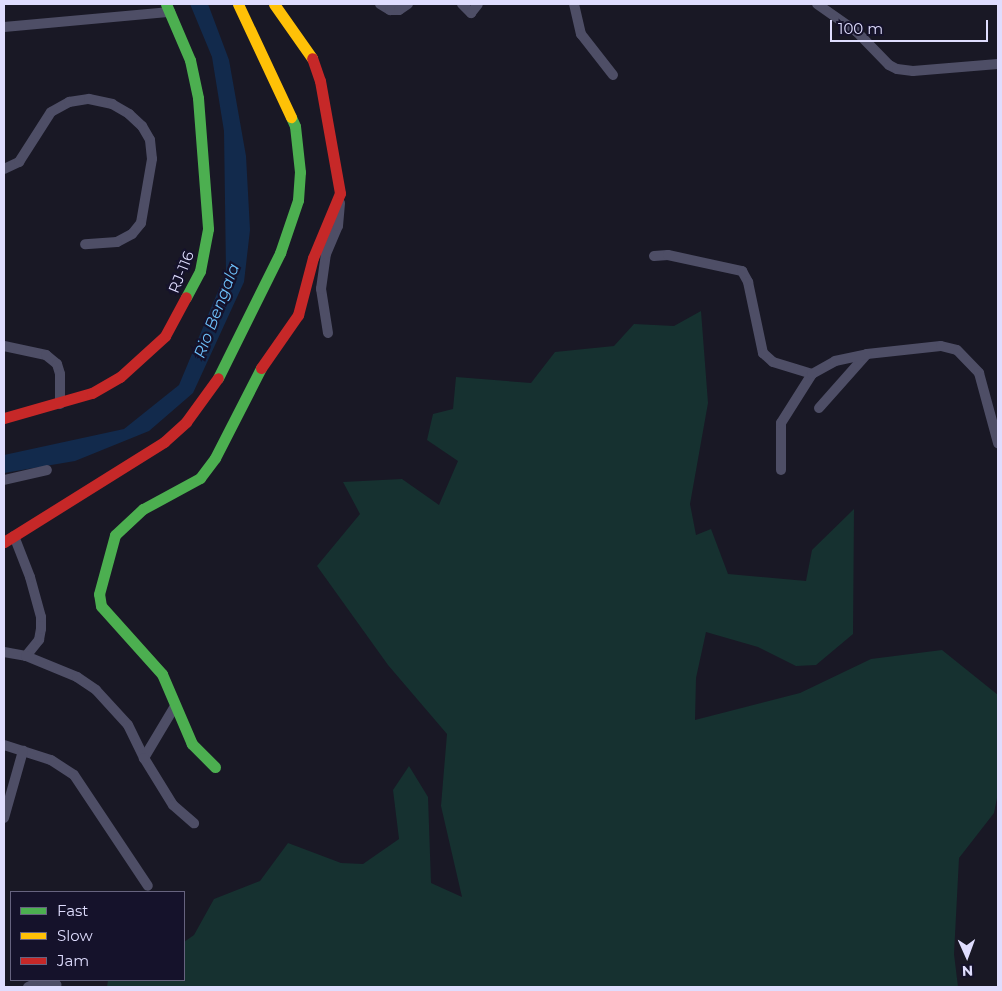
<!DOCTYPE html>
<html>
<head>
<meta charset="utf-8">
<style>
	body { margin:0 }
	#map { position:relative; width:1002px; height:991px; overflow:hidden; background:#191825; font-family:Montserrat,sans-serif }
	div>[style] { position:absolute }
	.green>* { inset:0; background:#163130 }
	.water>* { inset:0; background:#122a4c }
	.street>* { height:10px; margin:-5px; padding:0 5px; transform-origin:5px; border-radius:5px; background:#4e4e66 }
	.fast>* { height:11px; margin:-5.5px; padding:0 5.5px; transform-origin:5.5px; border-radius:5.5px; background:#4caf50 }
	.slow>* { height:11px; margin:-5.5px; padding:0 5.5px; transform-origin:5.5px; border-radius:5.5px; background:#ffc107 }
	.jam>* { height:11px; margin:-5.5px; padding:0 5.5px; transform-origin:5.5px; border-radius:5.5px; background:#c62828 }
	span { translate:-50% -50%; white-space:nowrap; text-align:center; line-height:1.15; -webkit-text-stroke:4.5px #15122b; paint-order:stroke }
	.street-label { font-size:15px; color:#dfddfe }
	.water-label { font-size:16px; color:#6ec1fb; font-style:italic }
	.frame { position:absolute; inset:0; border:5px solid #dfddfe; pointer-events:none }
	.legend { position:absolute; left:10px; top:891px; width:175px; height:90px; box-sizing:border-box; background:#15122b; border:1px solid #66637f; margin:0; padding:6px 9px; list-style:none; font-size:15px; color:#dfddfe }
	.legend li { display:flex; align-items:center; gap:10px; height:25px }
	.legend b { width:25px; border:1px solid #66637f }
	.north { position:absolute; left:942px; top:931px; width:50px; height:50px; -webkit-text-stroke:4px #15122b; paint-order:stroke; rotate:178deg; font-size:14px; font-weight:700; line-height:20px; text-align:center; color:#dfddfe }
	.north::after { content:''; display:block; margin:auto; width:18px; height:22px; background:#dfddfe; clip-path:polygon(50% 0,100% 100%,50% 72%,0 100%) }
	.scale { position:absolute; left:830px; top:20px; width:158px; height:22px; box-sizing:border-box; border:2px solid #dfddfe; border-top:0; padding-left:6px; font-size:15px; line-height:18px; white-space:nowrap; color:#dfddfe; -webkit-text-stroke:4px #15122b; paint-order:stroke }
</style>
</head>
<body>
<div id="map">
	<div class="green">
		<div style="clip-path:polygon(701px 311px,708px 403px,690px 504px,696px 535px,711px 529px,728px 574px,806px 581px,812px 550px,854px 509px,853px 634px,816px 665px,796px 666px,758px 647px,706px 632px,696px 678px,695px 720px,800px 693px,871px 659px,942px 650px,998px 695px,998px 793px,994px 813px,959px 858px,954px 954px,958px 987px,107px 987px,108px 980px,184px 980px,184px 942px,194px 935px,214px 899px,260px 881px,288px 843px,341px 863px,363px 864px,399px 839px,393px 790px,409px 766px,428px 797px,431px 883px,462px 897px,441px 806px,447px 734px,388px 665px,317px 566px,360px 514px,343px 482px,402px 479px,439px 505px,458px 461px,427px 440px,433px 414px,453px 409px,456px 377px,531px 383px,555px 352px,614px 346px,634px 324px,674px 326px)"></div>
	</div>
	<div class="water">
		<div style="clip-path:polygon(190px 4px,208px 4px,229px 60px,246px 156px,250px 230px,244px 282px,193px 393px,149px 431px,75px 461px,4px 473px,4px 455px,124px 429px,179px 385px,226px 272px,224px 131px,212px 57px)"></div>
	</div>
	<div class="street">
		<div style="left:380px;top:4px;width:12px;rotate:31deg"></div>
		<div style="left:390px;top:10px;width:9px"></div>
		<div style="left:399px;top:10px;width:11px;rotate:-34deg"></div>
		<div style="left:462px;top:4px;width:13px;rotate:45deg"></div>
		<div style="left:471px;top:13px;width:11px;rotate:-52deg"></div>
		<div style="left:574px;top:4px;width:31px;rotate:77deg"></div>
		<div style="left:581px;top:34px;width:52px;rotate:52deg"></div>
		<div style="left:817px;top:4px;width:49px;rotate:35deg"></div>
		<div style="left:857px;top:32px;width:46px;rotate:45.9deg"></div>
		<div style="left:889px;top:65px;width:9px;rotate:27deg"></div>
		<div style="left:897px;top:69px;width:16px;rotate:7deg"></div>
		<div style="left:913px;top:71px;width:85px;rotate:-4.7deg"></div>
		<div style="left:4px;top:27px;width:167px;rotate:-5.2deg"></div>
		<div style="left:4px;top:169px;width:17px;rotate:-25deg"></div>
		<div style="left:19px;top:162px;width:59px;rotate:-57.4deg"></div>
		<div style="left:51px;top:112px;width:21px;rotate:-29deg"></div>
		<div style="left:69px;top:102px;width:20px;rotate:-9deg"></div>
		<div style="left:89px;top:99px;width:24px;rotate:12deg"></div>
		<div style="left:112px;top:104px;width:20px;rotate:30deg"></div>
		<div style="left:129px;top:114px;width:18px;rotate:43deg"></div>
		<div style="left:142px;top:126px;width:16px;rotate:60deg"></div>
		<div style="left:150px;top:140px;width:19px;rotate:84deg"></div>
		<div style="left:152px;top:159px;width:65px;rotate:99.8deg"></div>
		<div style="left:141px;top:223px;width:14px;rotate:129deg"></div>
		<div style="left:132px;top:234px;width:17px;rotate:152deg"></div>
		<div style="left:117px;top:242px;width:32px;rotate:176deg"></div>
		<div style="left:654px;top:256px;width:14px;rotate:-4deg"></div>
		<div style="left:668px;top:255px;width:76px;rotate:12.2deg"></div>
		<div style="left:742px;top:271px;width:13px;rotate:61deg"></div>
		<div style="left:748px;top:282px;width:73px;rotate:78.1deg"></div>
		<div style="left:763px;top:353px;width:13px;rotate:42deg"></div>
		<div style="left:773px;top:362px;width:41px;rotate:17.1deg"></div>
		<div style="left:328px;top:333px;width:45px;rotate:-99deg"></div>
		<div style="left:321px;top:289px;width:35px;rotate:-82deg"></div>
		<div style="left:326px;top:254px;width:30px;rotate:-67deg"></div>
		<div style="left:338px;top:226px;width:23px;rotate:-85deg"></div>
		<div style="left:4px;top:346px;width:43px;rotate:12.1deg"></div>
		<div style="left:46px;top:355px;width:14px;rotate:39deg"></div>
		<div style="left:57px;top:364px;width:10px;rotate:73deg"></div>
		<div style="left:60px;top:374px;width:30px;rotate:90deg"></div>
		<div style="left:819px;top:408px;width:72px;rotate:-48.4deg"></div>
		<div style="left:867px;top:354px;width:74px;rotate:-6.2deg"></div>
		<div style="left:941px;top:346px;width:16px;rotate:14deg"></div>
		<div style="left:957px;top:350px;width:32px;rotate:46deg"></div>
		<div style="left:979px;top:373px;width:73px;rotate:74.8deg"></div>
		<div style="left:781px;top:470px;width:47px;rotate:-90deg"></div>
		<div style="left:781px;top:423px;width:58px;rotate:-57.7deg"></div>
		<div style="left:812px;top:374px;width:26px;rotate:-29deg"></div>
		<div style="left:835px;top:361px;width:33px;rotate:-12deg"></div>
		<div style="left:4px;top:480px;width:44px;rotate:-13.1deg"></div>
		<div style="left:4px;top:652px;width:22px;rotate:10deg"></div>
		<div style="left:26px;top:656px;width:21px;rotate:-51deg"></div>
		<div style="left:39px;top:640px;width:11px;rotate:-80deg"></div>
		<div style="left:41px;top:629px;width:12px;rotate:-90deg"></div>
		<div style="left:41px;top:617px;width:41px;rotate:-105.4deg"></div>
		<div style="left:30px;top:577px;width:44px;rotate:-111.3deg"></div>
		<div style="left:26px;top:656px;width:55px;rotate:22.4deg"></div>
		<div style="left:77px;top:677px;width:23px;rotate:34deg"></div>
		<div style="left:96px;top:690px;width:47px;rotate:47.6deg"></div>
		<div style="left:128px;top:725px;width:37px;rotate:64deg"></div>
		<div style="left:175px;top:706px;width:61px;rotate:120.8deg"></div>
		<div style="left:144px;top:758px;width:55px;rotate:58.3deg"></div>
		<div style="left:173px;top:805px;width:28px;rotate:41deg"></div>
		<div style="left:4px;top:745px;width:49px;rotate:17.7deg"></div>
		<div style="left:51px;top:760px;width:27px;rotate:33deg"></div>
		<div style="left:74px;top:775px;width:133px;rotate:56.3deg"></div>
		<div style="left:4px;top:818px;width:70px;rotate:-74.2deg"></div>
		<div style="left:28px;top:987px;width:14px;rotate:-25deg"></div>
		<div style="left:41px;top:981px;width:16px;rotate:14deg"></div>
	</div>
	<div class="fast">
		<div style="left:166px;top:4px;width:61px;rotate:66.8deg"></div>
		<div style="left:190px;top:60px;width:39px;rotate:78deg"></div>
		<div style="left:198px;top:98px;width:131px;rotate:85.6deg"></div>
		<div style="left:208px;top:229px;width:43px;rotate:100.8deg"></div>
		<div style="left:200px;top:271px;width:30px;rotate:118deg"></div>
		<div style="left:218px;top:378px;width:140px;rotate:-63.6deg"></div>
		<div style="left:280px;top:253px;width:56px;rotate:-71.2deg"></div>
		<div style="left:298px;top:200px;width:28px;rotate:-86deg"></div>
		<div style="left:300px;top:172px;width:46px;rotate:-96.2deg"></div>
		<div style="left:295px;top:126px;width:10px;rotate:-114deg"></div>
		<div style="left:215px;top:767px;width:33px;rotate:-135deg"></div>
		<div style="left:192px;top:744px;width:76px;rotate:-113.2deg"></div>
		<div style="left:162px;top:674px;width:91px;rotate:-131.9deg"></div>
		<div style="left:101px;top:606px;width:12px;rotate:-99deg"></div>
		<div style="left:99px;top:594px;width:61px;rotate:-74.8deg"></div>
		<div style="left:115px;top:535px;width:38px;rotate:-43deg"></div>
		<div style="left:143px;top:509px;width:65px;rotate:-28.5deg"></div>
		<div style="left:200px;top:478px;width:25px;rotate:-53deg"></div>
		<div style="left:215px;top:458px;width:101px;rotate:-62.9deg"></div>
	</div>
	<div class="slow">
		<div style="left:238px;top:4px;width:125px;rotate:64.9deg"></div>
		<div style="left:274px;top:4px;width:66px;rotate:54.9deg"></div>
	</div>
	<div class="jam">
		<div style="left:261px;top:368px;width:65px;rotate:-55.1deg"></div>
		<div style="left:298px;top:315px;width:59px;rotate:-75.3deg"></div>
		<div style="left:313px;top:258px;width:70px;rotate:-67.4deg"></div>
		<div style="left:340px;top:193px;width:114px;rotate:-100.1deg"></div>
		<div style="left:320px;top:81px;width:24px;rotate:-109deg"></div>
		<div style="left:4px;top:418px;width:91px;rotate:-15.9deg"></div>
		<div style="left:92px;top:393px;width:32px;rotate:-30deg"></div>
		<div style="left:120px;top:377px;width:61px;rotate:-42.3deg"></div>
		<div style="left:165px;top:336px;width:44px;rotate:-61.7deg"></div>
		<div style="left:4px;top:542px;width:189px;rotate:-32deg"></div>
		<div style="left:164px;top:442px;width:30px;rotate:-42deg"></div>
		<div style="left:186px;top:422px;width:54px;rotate:-54deg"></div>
	</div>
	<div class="street-label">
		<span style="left:181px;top:272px;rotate:-68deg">RJ-116</span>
	</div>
	<div class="water-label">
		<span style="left:217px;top:311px;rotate:-69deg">Rio Bengala</span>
	</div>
	<div class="frame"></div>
	<ul class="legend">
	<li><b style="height:6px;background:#4caf50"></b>Fast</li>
	<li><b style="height:6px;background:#ffc107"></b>Slow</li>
	<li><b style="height:6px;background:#c62828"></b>Jam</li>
	</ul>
	<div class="north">N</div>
	<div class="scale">100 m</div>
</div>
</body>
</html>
